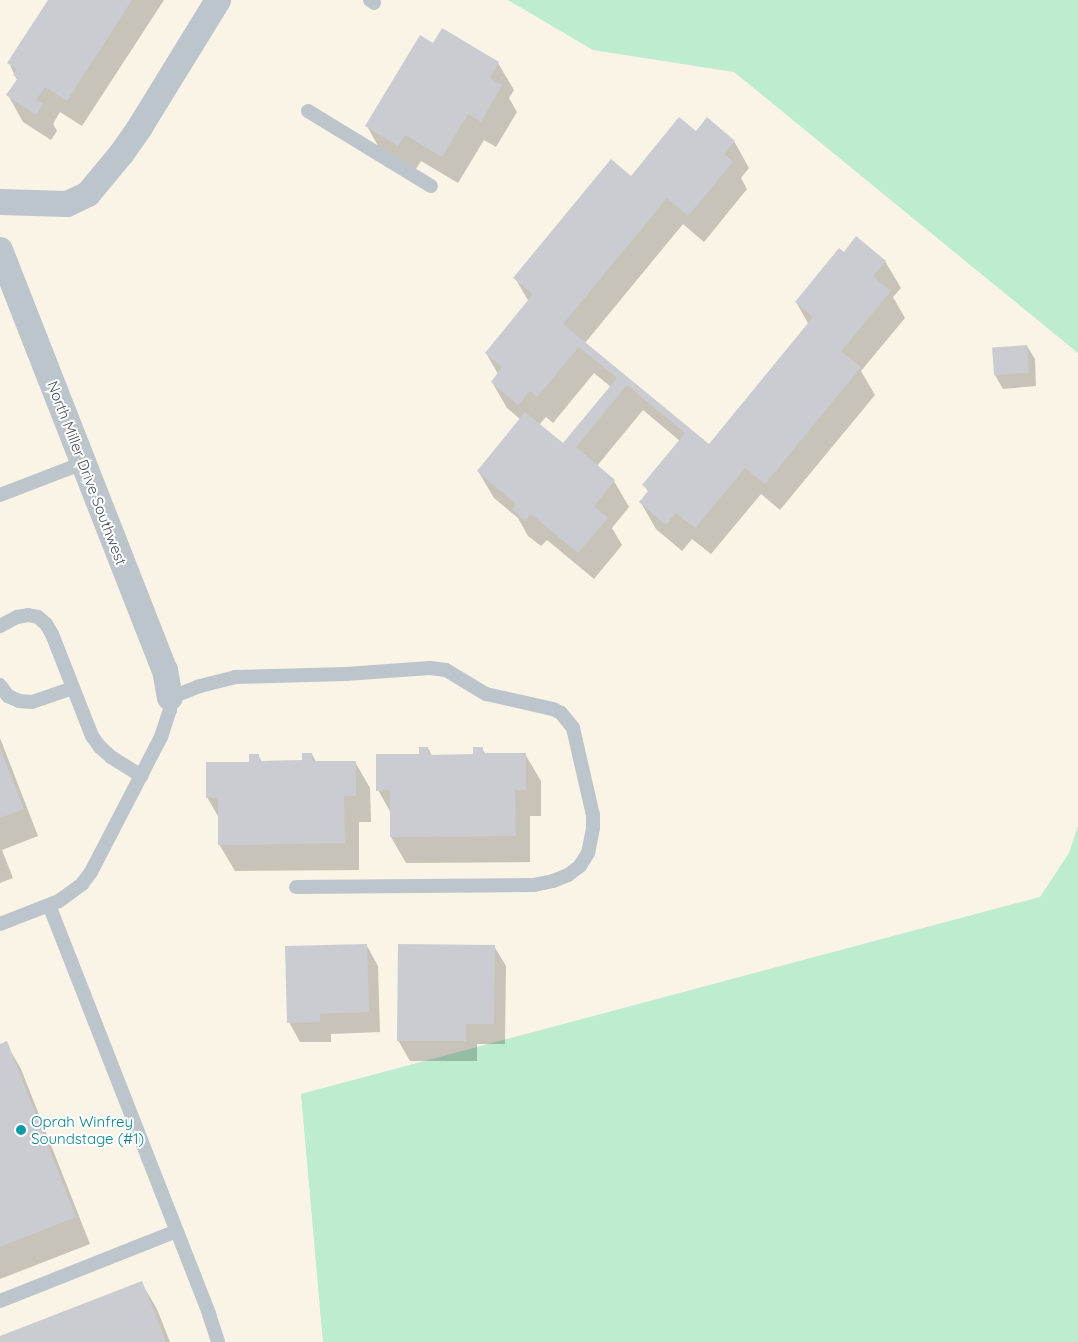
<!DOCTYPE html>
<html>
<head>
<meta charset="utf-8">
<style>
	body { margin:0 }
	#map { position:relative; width:1078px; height:1342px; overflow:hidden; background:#f0eded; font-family:Quicksand,sans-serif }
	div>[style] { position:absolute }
	.commercial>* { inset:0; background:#faf4e6 }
	.green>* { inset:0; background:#bdecce }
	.shadow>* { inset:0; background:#0003 }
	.building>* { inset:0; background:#caccd2; transform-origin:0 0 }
	.lane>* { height:14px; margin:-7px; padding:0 7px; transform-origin:7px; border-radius:7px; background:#bcc5cc }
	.street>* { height:26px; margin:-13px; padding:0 13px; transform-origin:13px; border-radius:13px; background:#bcc5cc }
	.dots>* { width:14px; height:14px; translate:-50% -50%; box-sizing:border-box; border:2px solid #fff; border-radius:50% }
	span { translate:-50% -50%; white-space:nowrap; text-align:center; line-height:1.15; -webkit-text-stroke:4px #fff; paint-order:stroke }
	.street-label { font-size:15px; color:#465159 }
	.culture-label { font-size:15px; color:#0d838f }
	.left { translate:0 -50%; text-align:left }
</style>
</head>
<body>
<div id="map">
	<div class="commercial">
		<div style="clip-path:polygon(0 0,508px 0,593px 50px,734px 72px,1078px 353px,1078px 826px,1069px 853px,1040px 897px,301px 1094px,323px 1342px,0 1342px)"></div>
	</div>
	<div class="green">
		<div style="clip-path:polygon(508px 0,1078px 0,1078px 353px,734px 72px,593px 50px)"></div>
		<div style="clip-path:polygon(1078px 826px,1078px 1342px,323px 1342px,301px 1094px,1040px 897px,1069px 853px)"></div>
	</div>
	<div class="shadow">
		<div style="clip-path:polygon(50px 0,164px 0,82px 126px,60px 112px,53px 124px,57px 131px,51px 140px,23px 122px,8px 95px,17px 80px,9px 63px)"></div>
		<div style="clip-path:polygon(442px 30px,498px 63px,514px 90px,509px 98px,517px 112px,496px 147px,484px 140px,458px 183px,421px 161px,414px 172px,382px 153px,367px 126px,433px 44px)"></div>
		<div style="clip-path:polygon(evenodd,696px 132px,734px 141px,749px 168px,741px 178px,747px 189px,704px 242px,683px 224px,585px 343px,709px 445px,809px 325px,796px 302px,844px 254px,885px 261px,901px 288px,893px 297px,905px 318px,861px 371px,875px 395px,780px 510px,761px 494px,711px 554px,692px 539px,682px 551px,656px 529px,641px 503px,649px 493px,644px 485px,680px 441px,643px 410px,597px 466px,614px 481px,629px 507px,612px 528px,622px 545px,594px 579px,547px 540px,541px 546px,528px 536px,518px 518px,494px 498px,478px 471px,521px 420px,507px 408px,492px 382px,498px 374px,486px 353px,529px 302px,515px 278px,631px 178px,696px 132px,594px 373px,611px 387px,563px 445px,539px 425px,546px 417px,553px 423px,594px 373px)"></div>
		<div style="clip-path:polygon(1027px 346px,1035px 359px,1036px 386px,1003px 389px,995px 375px)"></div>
		<div style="clip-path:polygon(0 738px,38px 836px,2px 850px,13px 878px,0 883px)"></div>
		<div style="clip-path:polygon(428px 748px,432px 756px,474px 755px,482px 748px,486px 755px,525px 754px,541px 781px,541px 816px,530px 816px,530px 862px,406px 863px,391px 837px,391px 813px,378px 790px)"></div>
		<div style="clip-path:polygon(312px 754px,316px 762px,355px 762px,370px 788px,371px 822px,359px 822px,359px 870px,235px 871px,219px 844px,219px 818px,207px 797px,258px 755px,262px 762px,303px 761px)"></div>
		<div style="clip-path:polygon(367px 946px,378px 966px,380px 1032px,331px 1034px,331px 1042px,300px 1042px,289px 1022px)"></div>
		<div style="clip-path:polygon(494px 946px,506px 966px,505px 1044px,477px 1044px,477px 1061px,410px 1061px,398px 1040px)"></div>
		<div style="clip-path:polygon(6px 1043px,21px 1069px,90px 1244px,0 1279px,0 1045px)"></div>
		<div style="clip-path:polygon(141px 1282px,157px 1309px,170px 1342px,0 1342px,0 1338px)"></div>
	</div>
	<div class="building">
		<div style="clip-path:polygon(48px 0,132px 0,67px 101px,45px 87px,36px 100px,43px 104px,36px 115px,6px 95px,18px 78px,13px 75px,17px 69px,7px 63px)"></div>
		<div style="clip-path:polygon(442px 28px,499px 62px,490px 78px,502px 85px,481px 122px,468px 114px,442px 157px,405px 135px,398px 146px,365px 126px,420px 35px,433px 43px)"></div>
		<div style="clip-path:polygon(679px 117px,696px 131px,707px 117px,735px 141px,724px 154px,733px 162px,688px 216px,667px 198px,563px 324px,709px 444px,813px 317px,795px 302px,839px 248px,844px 252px,856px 236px,886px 261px,873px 276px,891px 291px,841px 351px,861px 367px,765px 484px,745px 468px,695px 528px,676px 513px,666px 525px,639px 502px,649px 490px,642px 485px,685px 433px,627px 385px,576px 447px,615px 480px,594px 506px,608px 518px,578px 553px,531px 514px,525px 521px,512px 509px,516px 504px,477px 471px,525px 412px,563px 443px,617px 378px,579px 347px,537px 397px,530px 391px,518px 405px,491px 382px,502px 367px,485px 353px,533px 294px,513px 278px,611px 159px,631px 176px)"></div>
		<div style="left:1027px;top:345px;width:28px;height:35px;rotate:86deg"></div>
		<div style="clip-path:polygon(419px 747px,428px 747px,428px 755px,473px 754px,473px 747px,483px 747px,483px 753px,526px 753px,526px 790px,515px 790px,516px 836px,390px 837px,390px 790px,376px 791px,376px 754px,419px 754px)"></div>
		<div style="clip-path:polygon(0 748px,24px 809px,0 818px)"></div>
		<div style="clip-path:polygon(302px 753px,312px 753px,312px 761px,356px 761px,356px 796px,344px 796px,345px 843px,218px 845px,218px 798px,206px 798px,206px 762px,249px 762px,249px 754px,259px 754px,259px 761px,302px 760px)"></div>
		<div style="clip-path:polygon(367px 944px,369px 1012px,320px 1014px,320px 1022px,287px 1023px,285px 946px)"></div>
		<div style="clip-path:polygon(398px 944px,495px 945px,494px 1024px,466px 1024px,466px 1041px,397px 1041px)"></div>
		<div style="clip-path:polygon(7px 1041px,76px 1217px,0 1247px,0 1044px)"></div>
		<div style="clip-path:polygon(142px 1281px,166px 1342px,0 1342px,0 1336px)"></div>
	</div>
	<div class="lane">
		<div style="left:370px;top:0;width:5px;rotate:37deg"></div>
		<div style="left:308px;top:111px;width:144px;rotate:31.4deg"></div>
		<div style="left:0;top:495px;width:89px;rotate:-21.1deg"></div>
		<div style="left:0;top:626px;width:19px;rotate:-28deg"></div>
		<div style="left:17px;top:617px;width:11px;rotate:-10deg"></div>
		<div style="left:28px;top:615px;width:10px;rotate:11deg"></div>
		<div style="left:38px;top:617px;width:11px;rotate:41deg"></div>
		<div style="left:46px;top:624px;width:12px;rotate:59deg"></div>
		<div style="left:52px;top:634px;width:110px;rotate:68.6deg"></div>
		<div style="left:92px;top:736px;width:14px;rotate:54deg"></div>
		<div style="left:100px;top:747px;width:15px;rotate:42deg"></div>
		<div style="left:111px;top:757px;width:36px;rotate:32deg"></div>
		<div style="left:0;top:685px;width:14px;rotate:54deg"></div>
		<div style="left:8px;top:696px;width:12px;rotate:24deg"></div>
		<div style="left:19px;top:701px;width:13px;rotate:4deg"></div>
		<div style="left:32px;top:702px;width:43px;rotate:-18.9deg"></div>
		<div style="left:49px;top:905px;width:439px;rotate:68.6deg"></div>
		<div style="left:209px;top:1314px;width:29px;rotate:72deg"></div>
		<div style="left:0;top:924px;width:63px;rotate:-21.3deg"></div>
		<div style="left:59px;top:901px;width:29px;rotate:-36deg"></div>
		<div style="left:82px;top:884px;width:15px;rotate:-53deg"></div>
		<div style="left:91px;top:872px;width:152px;rotate:-62.6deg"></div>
		<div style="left:161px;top:737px;width:28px;rotate:-72deg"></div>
		<div style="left:170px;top:710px;width:12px;rotate:-90deg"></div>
		<div style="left:170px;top:698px;width:32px;rotate:-22deg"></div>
		<div style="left:200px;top:686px;width:36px;rotate:-14deg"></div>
		<div style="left:235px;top:677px;width:111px;rotate:-1.5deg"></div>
		<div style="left:346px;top:674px;width:84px;rotate:-4.1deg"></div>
		<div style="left:430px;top:668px;width:16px;rotate:7deg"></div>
		<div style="left:446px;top:670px;width:47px;rotate:31deg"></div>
		<div style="left:486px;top:694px;width:69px;rotate:12.6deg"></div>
		<div style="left:553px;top:709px;width:9px;rotate:27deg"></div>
		<div style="left:561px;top:713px;width:19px;rotate:51deg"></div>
		<div style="left:573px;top:728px;width:89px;rotate:77.1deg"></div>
		<div style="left:593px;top:815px;width:13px;rotate:90deg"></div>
		<div style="left:593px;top:828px;width:25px;rotate:101deg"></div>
		<div style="left:588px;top:853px;width:15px;rotate:122deg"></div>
		<div style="left:580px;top:866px;width:15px;rotate:143deg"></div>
		<div style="left:568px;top:875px;width:16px;rotate:158deg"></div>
		<div style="left:553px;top:881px;width:19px;rotate:168deg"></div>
		<div style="left:534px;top:885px;width:238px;rotate:179.5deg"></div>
		<div style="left:0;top:1301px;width:190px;rotate:-21.6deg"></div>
	</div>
	<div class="street">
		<div style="left:0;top:202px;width:67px;rotate:1.7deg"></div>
		<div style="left:67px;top:204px;width:23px;rotate:-25deg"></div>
		<div style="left:88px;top:194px;width:53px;rotate:-50.3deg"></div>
		<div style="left:122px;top:153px;width:32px;rotate:-55deg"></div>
		<div style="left:140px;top:127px;width:149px;rotate:-58.4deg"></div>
		<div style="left:0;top:250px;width:451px;rotate:68.6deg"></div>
		<div style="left:165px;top:670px;width:28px;rotate:80deg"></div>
	</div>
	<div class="dots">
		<div style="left:21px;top:1130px;background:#0f9aa8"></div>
	</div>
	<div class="street-label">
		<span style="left:87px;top:473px;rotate:69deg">North Miller Drive Southwest</span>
	</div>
	<div class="culture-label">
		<span class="left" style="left:31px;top:1130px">Oprah Winfrey<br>Soundstage (#1)</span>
	</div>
</div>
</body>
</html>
